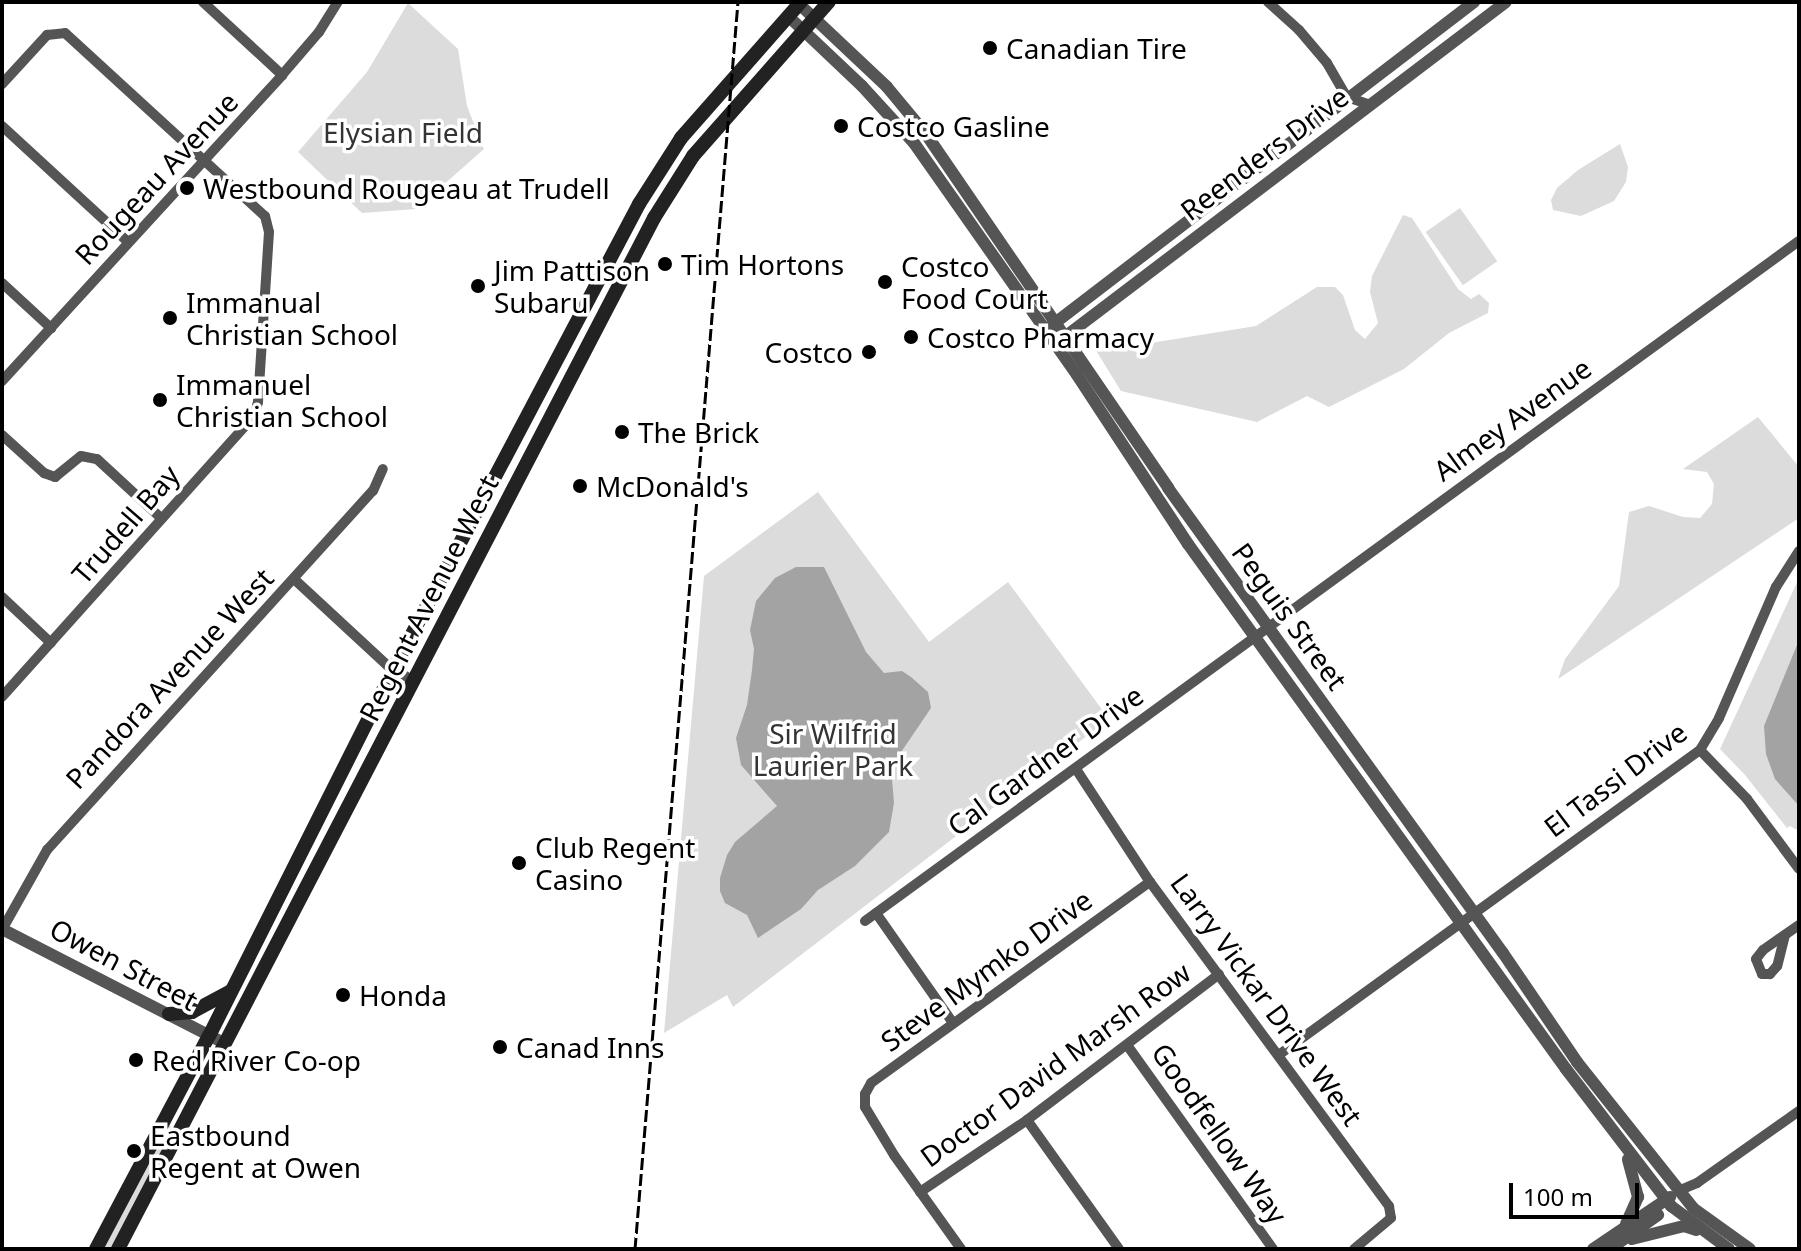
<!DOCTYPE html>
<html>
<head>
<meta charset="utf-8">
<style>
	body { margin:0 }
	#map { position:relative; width:1801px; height:1251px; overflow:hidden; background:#fff; font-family:"Noto Sans",sans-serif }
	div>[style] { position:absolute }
	.green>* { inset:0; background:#dcdcdc; transform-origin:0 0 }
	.water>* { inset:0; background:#a3a3a3 }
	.minor>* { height:10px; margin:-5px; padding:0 5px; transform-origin:5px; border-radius:5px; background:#555 }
	.tertiary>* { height:12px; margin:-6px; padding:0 6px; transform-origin:6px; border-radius:6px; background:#555 }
	.secondary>* { height:14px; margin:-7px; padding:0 7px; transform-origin:7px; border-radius:7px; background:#222 }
	.rail>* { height:3px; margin-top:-1.5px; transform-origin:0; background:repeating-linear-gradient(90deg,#000 0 12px,transparent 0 16px) }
	.dots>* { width:22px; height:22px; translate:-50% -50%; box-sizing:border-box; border:4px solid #fff; border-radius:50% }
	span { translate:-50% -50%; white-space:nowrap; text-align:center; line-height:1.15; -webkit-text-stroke:7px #fff; paint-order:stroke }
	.poi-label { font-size:28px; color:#000 }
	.left { translate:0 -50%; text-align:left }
	.right { translate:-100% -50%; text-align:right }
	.park-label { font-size:28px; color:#333 }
	.street-label { font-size:28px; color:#000 }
	.frame { position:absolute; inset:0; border:4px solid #000; pointer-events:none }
	.scale { position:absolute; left:1509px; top:1183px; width:130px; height:36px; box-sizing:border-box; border:4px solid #000; border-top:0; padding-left:10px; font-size:24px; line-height:28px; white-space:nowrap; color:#000; -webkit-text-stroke:6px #fff; paint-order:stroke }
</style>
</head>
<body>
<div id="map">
	<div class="green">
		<div style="clip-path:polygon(408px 3px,458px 49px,467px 106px,484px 149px,416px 209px,362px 213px,298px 152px,367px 72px)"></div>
		<div style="clip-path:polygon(1620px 144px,1628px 167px,1626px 182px,1614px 201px,1581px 216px,1553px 210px,1551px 200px,1557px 188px,1578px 170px)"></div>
		<div style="left:1460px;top:208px;width:65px;height:42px;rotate:55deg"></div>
		<div style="clip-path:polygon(1403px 215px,1412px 218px,1458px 289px,1471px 299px,1479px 294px,1489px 303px,1488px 313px,1449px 333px,1404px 369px,1329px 407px,1307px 396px,1257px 422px,1121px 391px,1092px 344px,1106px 341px,1132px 346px,1256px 326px,1317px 287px,1335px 287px,1343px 295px,1355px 330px,1365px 339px,1378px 323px,1370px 292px,1372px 276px)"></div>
		<div style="clip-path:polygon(1758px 417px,1799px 467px,1799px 518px,1558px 679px,1565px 659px,1619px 586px,1629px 512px,1649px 506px,1683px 517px,1700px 518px,1712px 504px,1714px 484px,1707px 472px,1683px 469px)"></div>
		<div style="clip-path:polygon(818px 492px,929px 642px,1008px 582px,1109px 719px,733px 1007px,727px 995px,664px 1033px,704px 576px)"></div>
		<div style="clip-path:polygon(1799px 578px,1799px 831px,1790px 826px,1787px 828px,1745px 775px,1720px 749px)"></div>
		<div style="clip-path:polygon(168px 1125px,171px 1126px,160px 1154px,111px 1249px,104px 1249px)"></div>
	</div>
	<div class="water">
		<div style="clip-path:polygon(796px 567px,824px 567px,866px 652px,884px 673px,902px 671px,911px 677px,928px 692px,931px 708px,891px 767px,894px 803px,889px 832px,855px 866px,818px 890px,801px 909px,758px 938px,747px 915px,725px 903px,720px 891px,720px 878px,727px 855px,735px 842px,777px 806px,741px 765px,736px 738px,747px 705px,752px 670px,754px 649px,750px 630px,756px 601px,775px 578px)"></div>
		<div style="clip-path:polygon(1799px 640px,1799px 806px,1775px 779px,1766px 754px,1764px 726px)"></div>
	</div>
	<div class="minor">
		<div style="left:203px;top:2px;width:108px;rotate:42.7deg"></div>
		<div style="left:1268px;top:2px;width:42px;rotate:42.1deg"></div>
		<div style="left:1299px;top:30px;width:43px;rotate:49.7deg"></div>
		<div style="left:1327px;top:63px;width:39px;rotate:60deg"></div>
		<div style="left:1347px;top:97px;width:21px;rotate:19deg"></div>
		<div style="left:2px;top:84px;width:67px;rotate:-47.4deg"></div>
		<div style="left:47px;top:35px;width:18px;rotate:-6deg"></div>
		<div style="left:65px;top:33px;width:271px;rotate:42.5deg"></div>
		<div style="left:265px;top:216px;width:16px;rotate:76deg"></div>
		<div style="left:269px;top:232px;width:170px;rotate:93.7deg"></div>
		<div style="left:258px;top:402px;width:15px;rotate:106deg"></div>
		<div style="left:254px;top:416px;width:377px;rotate:131.9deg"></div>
		<div style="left:2px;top:126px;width:171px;rotate:42.6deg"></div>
		<div style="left:2px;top:283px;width:67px;rotate:42.6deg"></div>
		<div style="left:2px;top:381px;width:415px;rotate:-47.5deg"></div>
		<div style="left:282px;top:75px;width:57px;rotate:-49.3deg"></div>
		<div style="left:319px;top:32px;width:36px;rotate:-58deg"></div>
		<div style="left:2px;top:435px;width:57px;rotate:42.1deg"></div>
		<div style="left:44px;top:473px;width:12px;rotate:20deg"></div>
		<div style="left:55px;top:477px;width:33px;rotate:-39deg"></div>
		<div style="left:81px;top:456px;width:16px;rotate:11deg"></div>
		<div style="left:97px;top:459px;width:88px;rotate:42.7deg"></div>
		<div style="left:294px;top:579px;width:127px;rotate:42.8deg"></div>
		<div style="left:387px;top:665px;width:31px;rotate:31deg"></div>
		<div style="left:2px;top:597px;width:67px;rotate:43.2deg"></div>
		<div style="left:1700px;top:750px;width:68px;rotate:46.2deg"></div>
		<div style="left:1747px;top:799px;width:87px;rotate:53.4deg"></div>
		<div style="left:1076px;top:769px;width:135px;rotate:56.8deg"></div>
		<div style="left:1150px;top:882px;width:403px;rotate:53.6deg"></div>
		<div style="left:1389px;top:1206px;width:12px;rotate:81deg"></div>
		<div style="left:1391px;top:1218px;width:48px;rotate:140deg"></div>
		<div style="left:876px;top:913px;width:134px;rotate:55deg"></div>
		<div style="left:865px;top:921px;width:1155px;rotate:-36.06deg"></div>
		<div style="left:3px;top:928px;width:90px;rotate:-60.6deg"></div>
		<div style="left:47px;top:850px;width:485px;rotate:-47.8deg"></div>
		<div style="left:373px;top:491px;width:24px;rotate:-66deg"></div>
		<div style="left:1785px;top:935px;width:32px;rotate:104deg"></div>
		<div style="left:1777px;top:966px;width:11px;rotate:131deg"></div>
		<div style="left:1770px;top:974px;width:8px;rotate:180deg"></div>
		<div style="left:1762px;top:974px;width:16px;rotate:-112deg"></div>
		<div style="left:1756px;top:959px;width:11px;rotate:-52deg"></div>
		<div style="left:1763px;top:950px;width:44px;rotate:-34.8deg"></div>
		<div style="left:1127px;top:1045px;width:251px;rotate:54.4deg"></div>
		<div style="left:1280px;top:1054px;width:518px;rotate:-35.9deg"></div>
		<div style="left:1700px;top:750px;width:37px;rotate:-59deg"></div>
		<div style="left:1719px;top:718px;width:143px;rotate:-66.5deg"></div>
		<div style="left:1776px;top:587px;width:43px;rotate:-57.4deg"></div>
		<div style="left:1027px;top:1120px;width:158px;rotate:54.5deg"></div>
		<div style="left:1678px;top:1191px;width:21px;rotate:-23deg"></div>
		<div style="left:1697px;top:1183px;width:125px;rotate:-35.2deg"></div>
		<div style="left:920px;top:1192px;width:129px;rotate:-33.9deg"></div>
		<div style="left:1027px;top:1120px;width:241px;rotate:-37.2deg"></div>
		<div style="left:961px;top:1249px;width:115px;rotate:-125.5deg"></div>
		<div style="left:894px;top:1155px;width:56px;rotate:-121.1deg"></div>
		<div style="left:865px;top:1107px;width:13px;rotate:-90deg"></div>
		<div style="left:865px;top:1094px;width:13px;rotate:-61deg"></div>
		<div style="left:871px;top:1083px;width:344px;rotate:-35.8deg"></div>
	</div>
	<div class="tertiary">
		<div style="left:799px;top:4px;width:121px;rotate:43.3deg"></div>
		<div style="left:887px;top:87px;width:61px;rotate:50.3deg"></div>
		<div style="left:926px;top:134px;width:429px;rotate:55.6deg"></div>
		<div style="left:1168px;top:488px;width:573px;rotate:54.23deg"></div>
		<div style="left:1503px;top:953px;width:132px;rotate:55.8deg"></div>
		<div style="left:1577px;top:1062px;width:186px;rotate:51.5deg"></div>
		<div style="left:1693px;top:1208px;width:70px;rotate:35.7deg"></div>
		<div style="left:788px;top:16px;width:102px;rotate:43.4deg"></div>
		<div style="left:862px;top:86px;width:77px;rotate:47.6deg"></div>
		<div style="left:914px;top:143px;width:284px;rotate:54.9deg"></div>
		<div style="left:1077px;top:375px;width:202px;rotate:56.7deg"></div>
		<div style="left:1188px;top:544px;width:647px;rotate:54.25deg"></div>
		<div style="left:1566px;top:1069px;width:173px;rotate:52.5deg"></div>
		<div style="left:1671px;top:1206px;width:72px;rotate:36.6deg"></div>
		<div style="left:1051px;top:326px;width:533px;rotate:-37.45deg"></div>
		<div style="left:1062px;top:339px;width:557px;rotate:-37.2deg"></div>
		<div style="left:2px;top:929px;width:250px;rotate:27.2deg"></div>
		<div style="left:1626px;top:1224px;width:30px;rotate:-66deg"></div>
		<div style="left:1638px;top:1197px;width:39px;rotate:-105deg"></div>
		<div style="left:1632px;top:1239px;width:54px;rotate:-14deg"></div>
		<div style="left:1684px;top:1226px;width:13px;rotate:18deg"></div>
		<div style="left:1593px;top:1249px;width:93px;rotate:-34deg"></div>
		<div style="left:1610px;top:1249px;width:59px;rotate:-35.3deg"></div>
	</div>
	<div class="secondary">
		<div style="left:169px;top:1014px;width:23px;rotate:-5deg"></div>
		<div style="left:192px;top:1012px;width:44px;rotate:-28.3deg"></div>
		<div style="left:96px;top:1249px;width:241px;rotate:-62.1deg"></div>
		<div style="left:209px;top:1036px;width:410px;rotate:-63.3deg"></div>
		<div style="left:393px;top:670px;width:527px;rotate:-62.17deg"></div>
		<div style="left:639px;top:204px;width:78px;rotate:-57.5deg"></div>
		<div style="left:681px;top:138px;width:181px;rotate:-48.6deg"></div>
		<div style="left:118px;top:1249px;width:1162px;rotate:-62.53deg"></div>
		<div style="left:654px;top:218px;width:73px;rotate:-57.8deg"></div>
		<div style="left:693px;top:156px;width:205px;rotate:-48.6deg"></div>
	</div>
	<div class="rail">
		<div style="left:635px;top:1249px;width:1251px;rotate:-85.28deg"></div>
	</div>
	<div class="dots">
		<div style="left:990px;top:48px;background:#000"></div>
		<div style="left:841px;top:126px;background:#000"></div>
		<div style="left:187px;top:188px;background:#000"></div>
		<div style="left:665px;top:264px;background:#000"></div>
		<div style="left:885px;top:282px;background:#000"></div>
		<div style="left:478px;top:286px;background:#000"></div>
		<div style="left:170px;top:318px;background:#000"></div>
		<div style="left:911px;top:337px;background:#000"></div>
		<div style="left:869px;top:352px;background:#000"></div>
		<div style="left:160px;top:400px;background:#000"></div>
		<div style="left:622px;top:432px;background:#000"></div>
		<div style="left:580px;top:486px;background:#000"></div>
		<div style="left:519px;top:863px;background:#000"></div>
		<div style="left:343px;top:995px;background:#000"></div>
		<div style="left:500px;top:1047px;background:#000"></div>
		<div style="left:136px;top:1060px;background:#000"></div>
		<div style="left:134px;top:1151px;background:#000"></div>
	</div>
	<div class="poi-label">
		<span class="left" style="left:1006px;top:48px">Canadian Tire</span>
		<span class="left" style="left:857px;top:126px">Costco Gasline</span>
		<span class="left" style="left:203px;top:188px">Westbound Rougeau at Trudell</span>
		<span class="left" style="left:681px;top:264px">Tim Hortons</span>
		<span class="left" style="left:901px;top:282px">Costco<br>Food Court</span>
		<span class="left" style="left:494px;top:286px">Jim Pattison<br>Subaru</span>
		<span class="left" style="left:186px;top:318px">Immanual<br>Christian School</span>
		<span class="left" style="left:927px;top:337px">Costco Pharmacy</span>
		<span class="right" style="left:853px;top:352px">Costco</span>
		<span class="left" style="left:176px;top:400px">Immanuel<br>Christian School</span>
		<span class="left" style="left:638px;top:432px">The Brick</span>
		<span class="left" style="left:596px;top:486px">McDonald's</span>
		<span class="left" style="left:535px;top:863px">Club Regent<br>Casino</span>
		<span class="left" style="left:359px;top:995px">Honda</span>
		<span class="left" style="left:516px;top:1047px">Canad Inns</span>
		<span class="left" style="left:152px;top:1060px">Red River Co-op</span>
		<span class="left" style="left:150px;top:1151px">Eastbound<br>Regent at Owen</span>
	</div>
	<div class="park-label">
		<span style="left:403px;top:132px">Elysian Field</span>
		<span style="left:833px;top:749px">Sir Wilfrid<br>Laurier Park</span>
	</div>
	<div class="street-label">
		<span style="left:1264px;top:153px;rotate:-37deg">Reenders Drive</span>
		<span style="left:156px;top:178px;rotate:-47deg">Rougeau Avenue</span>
		<span style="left:1512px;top:419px;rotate:-36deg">Almey Avenue</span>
		<span style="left:125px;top:524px;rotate:-49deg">Trudell Bay</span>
		<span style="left:428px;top:598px;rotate:-63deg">Regent Avenue West</span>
		<span style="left:1290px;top:616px;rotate:54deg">Peguis Street</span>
		<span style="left:169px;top:678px;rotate:-47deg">Pandora Avenue West</span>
		<span style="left:1045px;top:760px;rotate:-36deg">Cal Gardner Drive</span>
		<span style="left:1615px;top:779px;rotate:-37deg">El Tassi Drive</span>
		<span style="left:124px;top:964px;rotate:28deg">Owen Street</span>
		<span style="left:986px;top:970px;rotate:-36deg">Steve Mymko Drive</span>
		<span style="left:1267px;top:999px;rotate:54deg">Larry Vickar Drive West</span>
		<span style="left:1055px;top:1064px;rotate:-36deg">Doctor David Marsh Row</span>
		<span style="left:1220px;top:1133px;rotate:55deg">Goodfellow Way</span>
	</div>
	<div class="frame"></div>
	<div class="scale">100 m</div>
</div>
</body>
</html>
